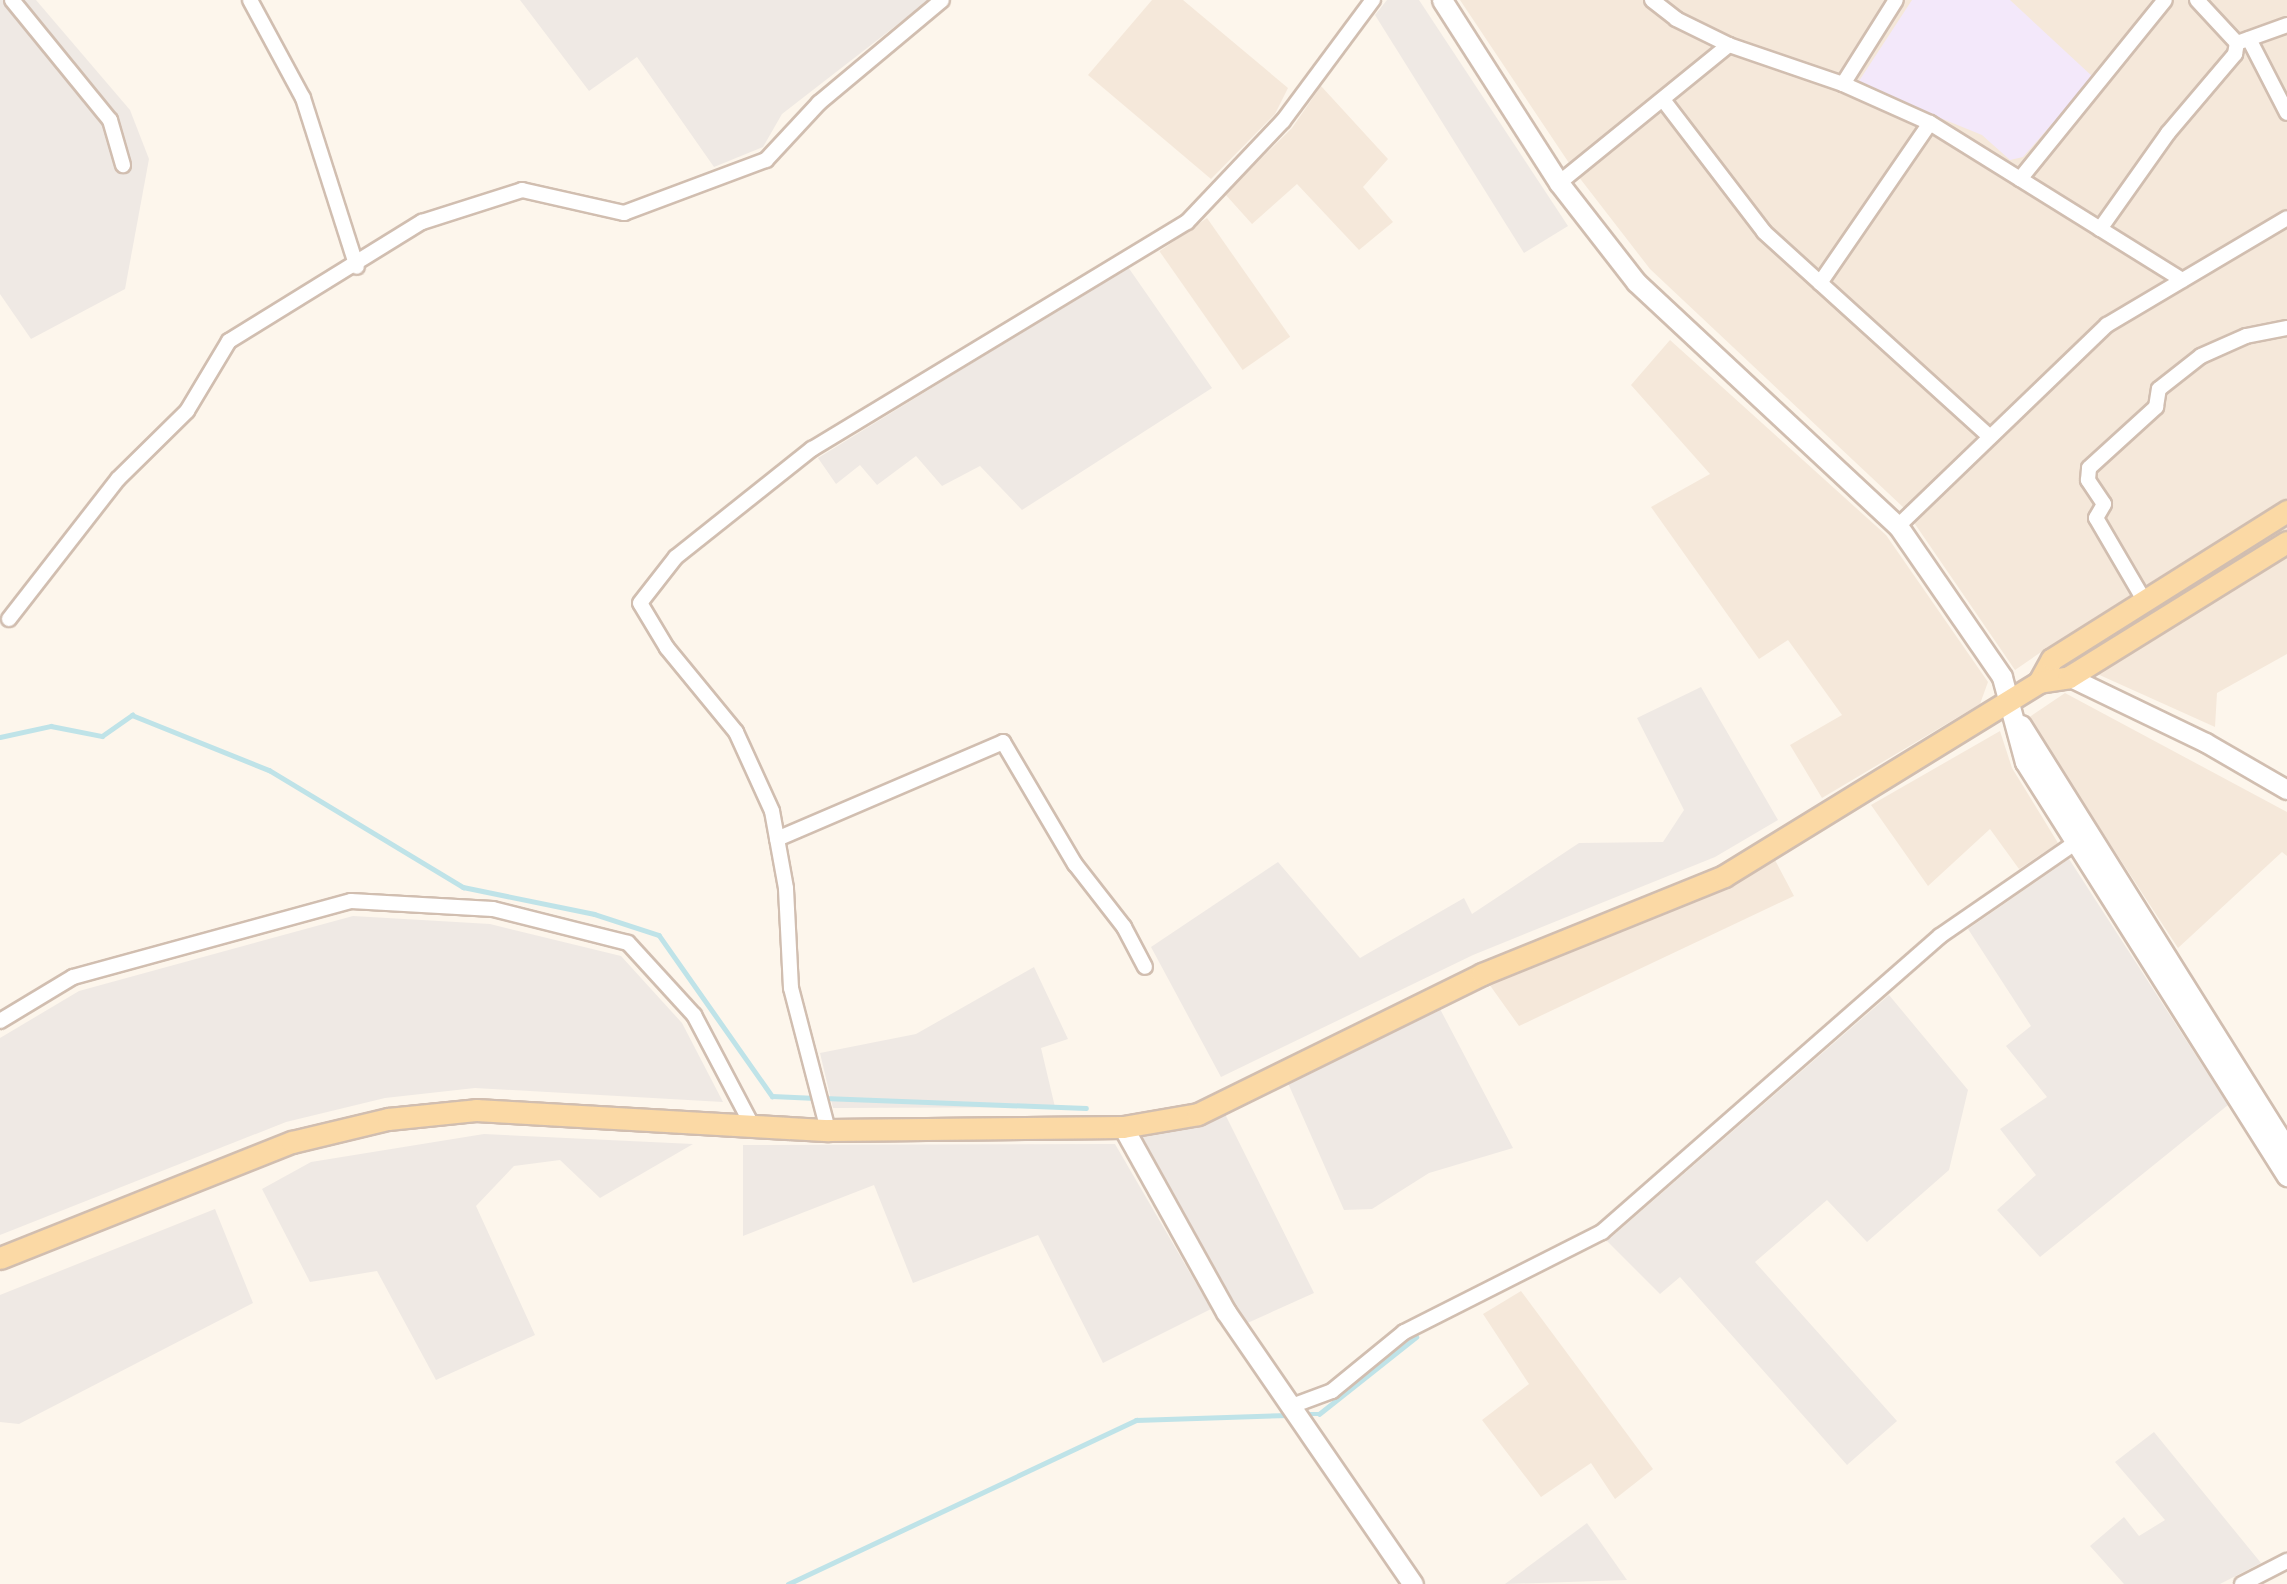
<!DOCTYPE html>
<html>
<head>
<meta charset="utf-8">
<style>
	body { margin:0 }
	#map { position:relative; width:2287px; height:1584px; overflow:hidden; background:#fdf6ec; font-family:"PT Sans",sans-serif }
	div>[style] { position:absolute }
	.residential>* { inset:0; background:#f5e8da; transform-origin:0 0 }
	.industrial>* { inset:0; background:#efe9e4 }
	.education>* { inset:0; background:#f3e8fa }
	.stream>* { height:4.5px; margin:-2.25px; padding:0 2.25px; transform-origin:2.25px; border-radius:2.25px; background:#bfe3e8 }
	.roads { filter:drop-shadow(2px 0 #d1beb0) drop-shadow(-2px 0 #d1beb0) drop-shadow(0 2px #d1beb0) drop-shadow(0 -2px #d1beb0) }
	.minor>* { height:14px; margin:-7px; padding:0 7px; transform-origin:7px; border-radius:7px; background:#fff }
	.tertiary>* { height:18px; margin:-9px; padding:0 9px; transform-origin:9px; border-radius:9px; background:#fff }
	.secondary>* { height:19px; margin:-9.5px; padding:0 9.5px; transform-origin:9.5px; border-radius:9.5px; background:#fff }
	.primary>* { height:21px; margin:-10.5px; padding:0 10.5px; transform-origin:10.5px; border-radius:10.5px; background:#fbd9a5 }
	span { translate:-50% -50%; white-space:nowrap; text-align:center; line-height:1.15; -webkit-text-stroke:5px #fffaf3; paint-order:stroke }
</style>
</head>
<body>
<div id="map">
	<div class="residential">
		<div style="clip-path:polygon(1152px 0,1183px 0,1288px 88px,1275px 114px,1211px 179px,1088px 75px)"></div>
		<div style="clip-path:polygon(1460px 0,2287px 0,2287px 654px,2217px 693px,2215px 727px,2044px 650px,2015px 670px,1904px 508px,1650px 269px,1575px 172px)"></div>
		<div style="clip-path:polygon(1321px 86px,1388px 159px,1363px 187px,1393px 222px,1359px 250px,1297px 184px,1252px 224px,1225px 194px,1292px 128px)"></div>
		<div style="left:1207px;top:218px;width:145px;height:58px;rotate:55deg"></div>
		<div style="clip-path:polygon(1670px 340px,1886px 535px,1988px 682px,1980px 704px,1822px 798px,1790px 745px,1842px 715px,1788px 640px,1759px 659px,1651px 507px,1710px 474px,1631px 385px)"></div>
		<div style="clip-path:polygon(2065px 693px,2287px 812px,2287px 856px,2282px 852px,2178px 948px,2028px 718px)"></div>
		<div style="clip-path:polygon(2000px 731px,2012px 768px,2058px 843px,2019px 869px,1990px 829px,1928px 886px,1871px 805px)"></div>
		<div style="clip-path:polygon(1775px 860px,1794px 896px,1519px 1026px,1489px 984px,1729px 886px)"></div>
		<div style="clip-path:polygon(1521px 1291px,1653px 1469px,1615px 1499px,1591px 1463px,1541px 1497px,1482px 1420px,1529px 1384px,1483px 1314px)"></div>
	</div>
	<div class="industrial">
		<div style="clip-path:polygon(0 0,36px 0,130px 110px,149px 159px,125px 289px,31px 339px,0 294px)"></div>
		<div style="clip-path:polygon(520px 0,929px 0,782px 114px,763px 147px,714px 167px,637px 57px,589px 91px)"></div>
		<div style="clip-path:polygon(1387px 0,1419px 0,1568px 226px,1524px 253px,1375px 15px)"></div>
		<div style="clip-path:polygon(1128px 267px,1212px 388px,1022px 510px,980px 466px,942px 486px,916px 456px,877px 485px,860px 465px,836px 484px,818px 458px)"></div>
		<div style="clip-path:polygon(1701px 687px,1778px 820px,1715px 857px,1473px 955px,1221px 1077px,1151px 947px,1278px 862px,1360px 958px,1464px 898px,1472px 914px,1579px 843px,1663px 842px,1684px 810px,1637px 718px)"></div>
		<div style="clip-path:polygon(2069px 859px,2228px 1105px,2040px 1257px,1997px 1210px,2036px 1175px,2000px 1129px,2047px 1097px,2006px 1046px,2031px 1026px,1968px 929px)"></div>
		<div style="clip-path:polygon(353px 916px,490px 924px,621px 956px,682px 1023px,723px 1102px,475px 1088px,385px 1098px,286px 1122px,0 1235px,0 1038px,79px 991px)"></div>
		<div style="clip-path:polygon(1034px 967px,1068px 1039px,1041px 1048px,1055px 1107px,833px 1108px,820px 1053px,916px 1034px)"></div>
		<div style="clip-path:polygon(1889px 995px,1968px 1090px,1949px 1170px,1867px 1242px,1827px 1200px,1755px 1262px,1897px 1421px,1847px 1465px,1680px 1277px,1660px 1294px,1607px 1241px)"></div>
		<div style="clip-path:polygon(1439px 1007px,1513px 1148px,1429px 1173px,1372px 1209px,1344px 1210px,1287px 1081px)"></div>
		<div style="clip-path:polygon(1225px 1114px,1314px 1293px,1243px 1325px,1142px 1136px,1202px 1126px)"></div>
		<div style="clip-path:polygon(484px 1134px,693px 1144px,600px 1198px,560px 1160px,514px 1166px,476px 1206px,535px 1335px,436px 1380px,377px 1271px,310px 1282px,262px 1189px,311px 1162px)"></div>
		<div style="clip-path:polygon(1115px 1144px,1211px 1309px,1103px 1363px,1038px 1235px,913px 1283px,874px 1185px,743px 1236px,743px 1145px)"></div>
		<div style="clip-path:polygon(215px 1209px,253px 1303px,19px 1424px,0 1422px,0 1295px)"></div>
		<div style="clip-path:polygon(2154px 1432px,2261px 1563px,2220px 1584px,2124px 1584px,2090px 1546px,2124px 1517px,2139px 1536px,2165px 1520px,2115px 1462px)"></div>
		<div style="clip-path:polygon(1587px 1523px,1627px 1580px,1505px 1584px)"></div>
	</div>
	<div class="education">
		<div style="clip-path:polygon(1912px 0,2010px 0,2093px 77px,2023px 157px,2010px 160px,1982px 135px,1857px 84px)"></div>
	</div>
	<div class="stream">
		<div style="left:0;top:737px;width:52px;rotate:-12.2deg"></div>
		<div style="left:51px;top:726px;width:52px;rotate:11.1deg"></div>
		<div style="left:102px;top:736px;width:37px;rotate:-35deg"></div>
		<div style="left:132px;top:715px;width:148px;rotate:21.9deg"></div>
		<div style="left:269px;top:770px;width:227px;rotate:31.1deg"></div>
		<div style="left:463px;top:887px;width:134px;rotate:11.6deg"></div>
		<div style="left:594px;top:914px;width:68px;rotate:17.9deg"></div>
		<div style="left:659px;top:935px;width:197px;rotate:54.9deg"></div>
		<div style="left:772px;top:1096px;width:44px;rotate:2.6deg"></div>
		<div style="left:824px;top:1098px;width:262px;rotate:2.2deg"></div>
		<div style="left:1303px;top:1414px;width:16px"></div>
		<div style="left:1319px;top:1414px;width:124px;rotate:-38.4deg"></div>
		<div style="left:788px;top:1584px;width:385px;rotate:-25.2deg"></div>
		<div style="left:1136px;top:1420px;width:152px;rotate:-1.9deg"></div>
	</div>
	<div class="roads">
		<div class="minor">
			<div style="left:12px;top:0;width:155px;rotate:50.8deg"></div>
			<div style="left:110px;top:120px;width:47px;rotate:73.9deg"></div>
			<div style="left:250px;top:0;width:111px;rotate:61.6deg"></div>
			<div style="left:303px;top:98px;width:177px;rotate:72.3deg"></div>
			<div style="left:1652px;top:0;width:31px;rotate:38deg"></div>
			<div style="left:1676px;top:19px;width:59px;rotate:26.1deg"></div>
			<div style="left:1729px;top:45px;width:120px;rotate:18.9deg"></div>
			<div style="left:1843px;top:84px;width:95px;rotate:24.1deg"></div>
			<div style="left:1930px;top:123px;width:297px;rotate:31.9deg"></div>
			<div style="left:2197px;top:0;width:59px;rotate:47.1deg"></div>
			<div style="left:2237px;top:43px;width:53px;rotate:-19.8deg"></div>
			<div style="left:2249px;top:39px;width:83px;rotate:62.8deg"></div>
			<div style="left:1843px;top:84px;width:99px;rotate:-57.8deg"></div>
			<div style="left:1664px;top:101px;width:165px;rotate:52.6deg"></div>
			<div style="left:1764px;top:232px;width:305px;rotate:42.2deg"></div>
			<div style="left:2020px;top:179px;width:230px;rotate:-51deg"></div>
			<div style="left:1559px;top:183px;width:219px;rotate:-39.1deg"></div>
			<div style="left:2100px;top:229px;width:118px;rotate:-54.7deg"></div>
			<div style="left:2168px;top:133px;width:104px;rotate:-49.7deg"></div>
			<div style="left:2235px;top:54px;width:11px;rotate:-80deg"></div>
			<div style="left:1820px;top:283px;width:194px;rotate:-55.5deg"></div>
			<div style="left:1898px;top:526px;width:290px;rotate:-43.9deg"></div>
			<div style="left:2107px;top:325px;width:209px;rotate:-30.7deg"></div>
			<div style="left:2144px;top:600px;width:95px;rotate:-120.3deg"></div>
			<div style="left:2096px;top:518px;width:16px;rotate:-60deg"></div>
			<div style="left:2104px;top:504px;width:29px;rotate:-124deg"></div>
			<div style="left:2088px;top:480px;width:12px;rotate:-85deg"></div>
			<div style="left:2089px;top:468px;width:91px;rotate:-42.3deg"></div>
			<div style="left:2156px;top:407px;width:18px;rotate:-81deg"></div>
			<div style="left:2159px;top:389px;width:53px;rotate:-38.2deg"></div>
			<div style="left:2201px;top:356px;width:49px;rotate:-24deg"></div>
			<div style="left:2246px;top:336px;width:42px;rotate:-11deg"></div>
			<div style="left:9px;top:619px;width:177px;rotate:-52.1deg"></div>
			<div style="left:118px;top:479px;width:97px;rotate:-44.6deg"></div>
			<div style="left:187px;top:411px;width:82px;rotate:-59deg"></div>
			<div style="left:229px;top:341px;width:227px;rotate:-31.7deg"></div>
			<div style="left:422px;top:222px;width:105px;rotate:-17.7deg"></div>
			<div style="left:522px;top:190px;width:105px;rotate:12.7deg"></div>
			<div style="left:624px;top:213px;width:152px;rotate:-20.5deg"></div>
			<div style="left:766px;top:160px;width:78px;rotate:-47.1deg"></div>
			<div style="left:819px;top:103px;width:160px;rotate:-39.9deg"></div>
			<div style="left:777px;top:839px;width:246px;rotate:-23.2deg"></div>
			<div style="left:1003px;top:742px;width:142px;rotate:59.5deg"></div>
			<div style="left:1075px;top:864px;width:80px;rotate:52.1deg"></div>
			<div style="left:1124px;top:927px;width:45px;rotate:62.3deg"></div>
			<div style="left:0;top:1021px;width:85px;rotate:-31.1deg"></div>
			<div style="left:73px;top:977px;width:288px;rotate:-15.3deg"></div>
			<div style="left:351px;top:901px;width:142px;rotate:3.2deg"></div>
			<div style="left:493px;top:909px;width:139px;rotate:14.1deg"></div>
			<div style="left:628px;top:943px;width:98px;rotate:47.5deg"></div>
			<div style="left:694px;top:1015px;width:124px;rotate:62.2deg"></div>
			<div style="left:828px;top:1130px;width:147px;rotate:-104.6deg"></div>
			<div style="left:791px;top:988px;width:100px;rotate:-92.9deg"></div>
			<div style="left:786px;top:888px;width:78px;rotate:-100.3deg"></div>
			<div style="left:772px;top:811px;width:87px;rotate:-114.5deg"></div>
			<div style="left:736px;top:732px;width:109px;rotate:-129.4deg"></div>
			<div style="left:667px;top:648px;width:52px;rotate:-121deg"></div>
			<div style="left:640px;top:603px;width:58px;rotate:-52deg"></div>
			<div style="left:676px;top:557px;width:174px;rotate:-38.5deg"></div>
			<div style="left:812px;top:449px;width:438px;rotate:-31.2deg"></div>
			<div style="left:1187px;top:222px;width:139px;rotate:-46.5deg"></div>
			<div style="left:1283px;top:121px;width:151px;rotate:-53.4deg"></div>
			<div style="left:1289px;top:1407px;width:46px;rotate:-20.4deg"></div>
			<div style="left:1332px;top:1391px;width:93px;rotate:-39.3deg"></div>
			<div style="left:1404px;top:1332px;width:222px;rotate:-26.8deg"></div>
			<div style="left:1602px;top:1232px;width:449px;rotate:-41.2deg"></div>
			<div style="left:1940px;top:936px;width:164px;rotate:-34.6deg"></div>
			<div style="left:2242px;top:1584px;width:51px;rotate:-27.1deg"></div>
		</div>
		<div class="tertiary">
			<div style="left:2069px;top:677px;width:152px;rotate:25.7deg"></div>
			<div style="left:2206px;top:743px;width:94px;rotate:30.1deg"></div>
		</div>
		<div class="secondary">
			<div style="left:1442px;top:0;width:217px;rotate:57.4deg"></div>
			<div style="left:1559px;top:183px;width:125px;rotate:52.1deg"></div>
			<div style="left:1636px;top:282px;width:358px;rotate:43deg"></div>
			<div style="left:1898px;top:526px;width:183px;rotate:55.4deg"></div>
			<div style="left:2002px;top:677px;width:88px;rotate:74.9deg"></div>
			<div style="left:2025px;top:762px;width:490px;rotate:57.7deg"></div>
			<div style="left:2021px;top:725px;width:501px;rotate:57.9deg"></div>
			<div style="left:1123px;top:1127px;width:212px;rotate:60.9deg"></div>
			<div style="left:1226px;top:1312px;width:330px;rotate:55.5deg"></div>
		</div>
		<div class="primary">
			<div style="left:2039px;top:682px;width:26px;rotate:-61deg"></div>
			<div style="left:2052px;top:659px;width:278px;rotate:-32.2deg"></div>
			<div style="left:0;top:1258px;width:314px;rotate:-21.7deg"></div>
			<div style="left:292px;top:1142px;width:99px;rotate:-13.5deg"></div>
			<div style="left:388px;top:1119px;width:88px;rotate:-5.8deg"></div>
			<div style="left:476px;top:1110px;width:353px;rotate:3.3deg"></div>
			<div style="left:828px;top:1130px;width:295px;rotate:-0.6deg"></div>
			<div style="left:1123px;top:1127px;width:76px;rotate:-9.8deg"></div>
			<div style="left:1198px;top:1114px;width:317px;rotate:-26.2deg"></div>
			<div style="left:1482px;top:974px;width:261px;rotate:-22deg"></div>
			<div style="left:1724px;top:876px;width:370px;rotate:-31.6deg"></div>
			<div style="left:2039px;top:682px;width:30px;rotate:-9deg"></div>
			<div style="left:2069px;top:677px;width:256px;rotate:-31.8deg"></div>
		</div>
	</div>
</div>
</body>
</html>
